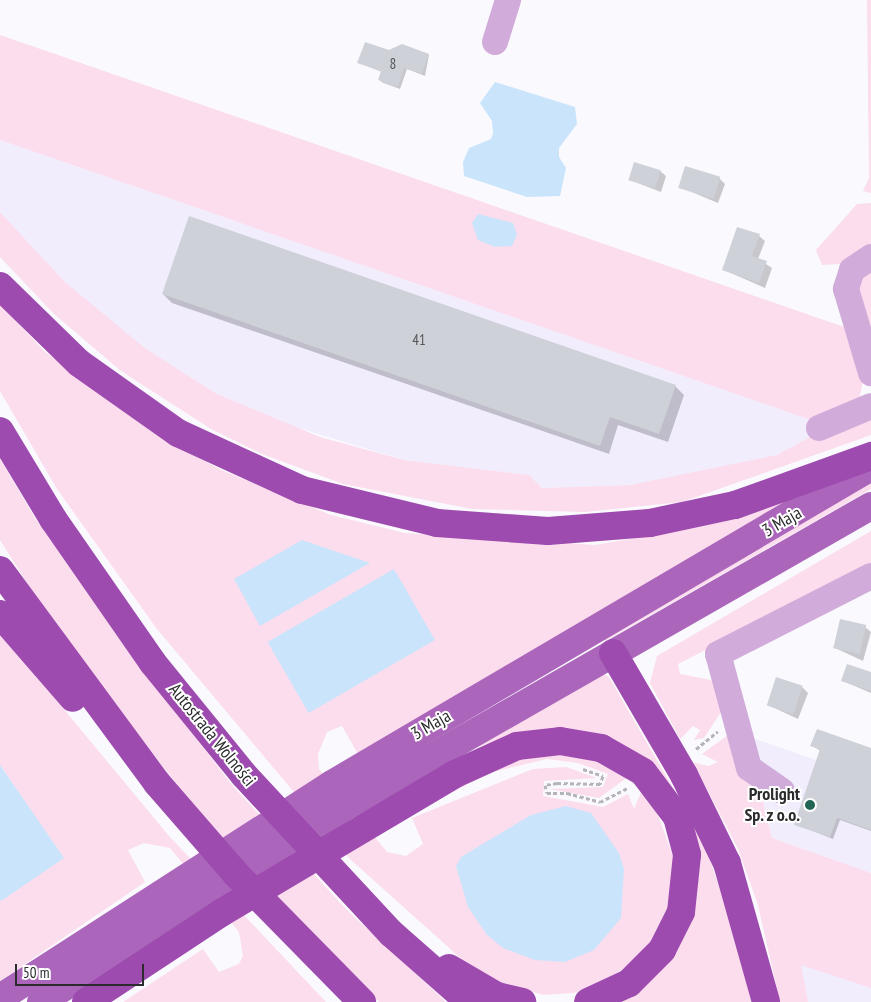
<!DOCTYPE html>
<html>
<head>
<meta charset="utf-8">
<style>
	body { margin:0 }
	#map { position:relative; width:871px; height:1002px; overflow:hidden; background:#faf9fe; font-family:"PT Sans Narrow",sans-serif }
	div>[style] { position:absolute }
	.built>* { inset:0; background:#f1edfd }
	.green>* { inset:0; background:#fbdded }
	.water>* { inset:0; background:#cae4fc; transform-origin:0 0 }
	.shadow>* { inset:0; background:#0003 }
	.building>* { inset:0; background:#cfd1d9; transform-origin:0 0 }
	.path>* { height:3px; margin-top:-1.5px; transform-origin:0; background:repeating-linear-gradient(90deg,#b5b4b8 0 4px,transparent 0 6.5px) }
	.minor>* { height:26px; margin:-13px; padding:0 13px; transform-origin:13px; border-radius:13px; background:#d1acda }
	.major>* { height:28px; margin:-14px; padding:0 14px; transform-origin:14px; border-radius:14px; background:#ab66bb }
	.highway>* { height:28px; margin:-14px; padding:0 14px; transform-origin:14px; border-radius:14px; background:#9d4baf }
	.dots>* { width:14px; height:14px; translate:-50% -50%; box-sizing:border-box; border:2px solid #fff; border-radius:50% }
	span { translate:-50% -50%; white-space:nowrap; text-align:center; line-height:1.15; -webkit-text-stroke:4px #fff; paint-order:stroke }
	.number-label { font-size:15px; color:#545458 }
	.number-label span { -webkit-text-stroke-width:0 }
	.street-label { font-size:18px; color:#2b2a2d }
	.poi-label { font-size:18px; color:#2b2a2d; font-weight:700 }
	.right { translate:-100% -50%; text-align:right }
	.scale { position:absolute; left:15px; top:964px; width:129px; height:22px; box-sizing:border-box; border:2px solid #2b2a2d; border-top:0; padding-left:6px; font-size:15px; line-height:18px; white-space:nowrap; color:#2b2a2d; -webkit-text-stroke:4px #fff; paint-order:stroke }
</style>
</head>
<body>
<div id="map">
	<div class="built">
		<div style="clip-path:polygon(0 140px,814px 421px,814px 435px,777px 455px,717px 469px,630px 485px,542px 488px,528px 475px,404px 460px,269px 419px,217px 394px,146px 350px,65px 282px,0 212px)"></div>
		<div style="clip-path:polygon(747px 736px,871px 779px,871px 873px,772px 838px)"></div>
		<div style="clip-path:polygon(800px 964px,871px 988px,871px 1002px,808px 1002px)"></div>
	</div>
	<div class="green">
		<div style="clip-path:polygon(867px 0,871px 0,871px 193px,863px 191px,869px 178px)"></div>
		<div style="clip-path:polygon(0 35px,847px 328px,863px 381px,859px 400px,814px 421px,0 140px)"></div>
		<div style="clip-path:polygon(871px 203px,871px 246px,841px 264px,822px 265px,816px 250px,857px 204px)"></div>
		<div style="clip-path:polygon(0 212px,65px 282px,146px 349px,217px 394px,320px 437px,404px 460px,529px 475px,542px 488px,630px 485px,777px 455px,814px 435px,871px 416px,871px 435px,682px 502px,585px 512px,472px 509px,343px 484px,262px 454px,211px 429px,121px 371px,54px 314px,0 257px)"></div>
		<div style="clip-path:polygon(871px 269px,871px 351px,858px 283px)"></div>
		<div style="clip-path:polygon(0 304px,44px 351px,150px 430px,219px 469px,331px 515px,405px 533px,595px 545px,682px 530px,805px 494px,358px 754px,342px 726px,327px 732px,318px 754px,319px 769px,387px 852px,406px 856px,423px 844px,412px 818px,533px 769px,566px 767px,597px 778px,544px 781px,543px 796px,603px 807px,628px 794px,634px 809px,642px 790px,655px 807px,674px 859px,674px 901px,646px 952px,599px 986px,573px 993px,544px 995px,504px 984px,466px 963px,351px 860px,157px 629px,57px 489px,0 391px)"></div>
		<div style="clip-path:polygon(0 459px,35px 518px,129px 651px,232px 785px,346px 909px,446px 1002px,379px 1002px,291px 916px,187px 798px,49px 618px,0 540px)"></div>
		<div style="clip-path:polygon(871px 482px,871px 489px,605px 641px,605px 639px)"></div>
		<div style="clip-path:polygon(871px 531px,871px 566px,678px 664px,680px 674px,711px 680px,719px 691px,721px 712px,704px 738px,694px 740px,700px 730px,693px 726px,680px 739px,650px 683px,657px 656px)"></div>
		<div style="clip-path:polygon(0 632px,169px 836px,326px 1002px,123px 1002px,203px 949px,219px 972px,239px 964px,243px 956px,239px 932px,170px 848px,144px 843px,128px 850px,145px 882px,0 981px,0 900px,63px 858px,0 765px)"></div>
		<div style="clip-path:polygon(603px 674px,609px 677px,703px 840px,744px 960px,751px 1002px,616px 1002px,698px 884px,652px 768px,515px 734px,472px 749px)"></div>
		<div style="clip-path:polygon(732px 732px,760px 790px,772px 838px,871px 873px,871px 988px,801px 965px,808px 1002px,780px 1002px,758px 905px,738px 849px,693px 762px,708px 766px,718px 762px,702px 754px)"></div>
		<div style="clip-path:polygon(542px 752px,589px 756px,628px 777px,599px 798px,549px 789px,603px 787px,608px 774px,578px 763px,547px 759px,492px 772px,430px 803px,491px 765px)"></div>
	</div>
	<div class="water">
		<div style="clip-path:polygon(495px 82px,575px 107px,577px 124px,559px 148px,559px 157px,566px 168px,560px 196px,527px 197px,464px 176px,463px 162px,469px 148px,491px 139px,493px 133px,492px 121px,480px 103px)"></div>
		<div style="clip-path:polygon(478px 214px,513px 223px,517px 235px,512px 246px,495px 247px,478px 240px,472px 223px)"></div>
		<div style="clip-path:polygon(302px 540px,370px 563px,260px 626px,234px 579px)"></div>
		<div style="left:394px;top:569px;width:82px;height:146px;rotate:60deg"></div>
		<div style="clip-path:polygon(0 765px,64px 858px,1px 901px,0 899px)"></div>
		<div style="clip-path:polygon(566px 806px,591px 813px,619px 853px,624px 869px,621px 918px,594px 950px,565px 962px,535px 960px,503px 948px,487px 935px,468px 907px,456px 866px,461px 857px,531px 815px)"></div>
	</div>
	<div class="shadow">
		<div style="clip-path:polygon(389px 52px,429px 55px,425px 76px,407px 69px,400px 89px,381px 82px,382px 72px,359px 63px)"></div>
		<div style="clip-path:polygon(660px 171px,666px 176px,661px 192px,630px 180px)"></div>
		<div style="clip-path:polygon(719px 178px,725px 184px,718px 203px,680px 187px)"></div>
		<div style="clip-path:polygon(759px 236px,765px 241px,758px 259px,772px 268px,765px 288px,724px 270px)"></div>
		<div style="clip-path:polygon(163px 294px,675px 386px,684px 395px,668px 442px,618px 425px,609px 454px,172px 303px)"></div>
		<div style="clip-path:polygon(865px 627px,871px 632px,863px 661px,833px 647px)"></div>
		<div style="clip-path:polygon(871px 674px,871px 693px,843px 681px)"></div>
		<div style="clip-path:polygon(802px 687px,808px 693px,798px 719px,768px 705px)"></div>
		<div style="clip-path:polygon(812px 746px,871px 749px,871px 831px,840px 820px,833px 839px,795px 824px,821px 751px)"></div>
	</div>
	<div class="building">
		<div style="clip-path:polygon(365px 42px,389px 50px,402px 44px,429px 54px,422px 74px,404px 68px,398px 87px,378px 80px,381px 71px,357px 63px)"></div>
		<div style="left:634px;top:162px;width:28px;height:19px;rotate:17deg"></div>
		<div style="left:685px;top:166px;width:37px;height:23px;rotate:17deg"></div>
		<div style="clip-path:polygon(189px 216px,676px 385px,659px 434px,610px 417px,600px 446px,162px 294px)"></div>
		<div style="clip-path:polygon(737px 227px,760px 234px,752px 256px,767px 261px,759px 283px,722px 270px)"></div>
		<div style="left:840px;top:619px;width:27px;height:30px;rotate:13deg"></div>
		<div style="clip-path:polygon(847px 664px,871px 672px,871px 691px,841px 681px)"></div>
		<div style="left:776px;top:677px;width:28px;height:30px;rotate:18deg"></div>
		<div style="clip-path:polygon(817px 729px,871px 748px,871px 830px,837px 818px,830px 837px,794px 825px,820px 749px,810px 746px)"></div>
	</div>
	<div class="path">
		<div style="left:696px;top:749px;width:28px;rotate:-39deg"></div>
		<div style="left:583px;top:769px;width:21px;rotate:19deg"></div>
		<div style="left:603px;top:776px;width:9px;rotate:111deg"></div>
		<div style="left:600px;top:784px;width:43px;rotate:-178.7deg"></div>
		<div style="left:557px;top:783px;width:12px;rotate:171deg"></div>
		<div style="left:545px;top:785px;width:8px;rotate:76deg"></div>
		<div style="left:547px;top:793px;width:20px"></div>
		<div style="left:567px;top:793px;width:34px;rotate:15deg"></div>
		<div style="left:600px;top:802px;width:30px;rotate:-27deg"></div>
	</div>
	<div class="minor">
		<div style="left:495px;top:42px;width:44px;rotate:-72.8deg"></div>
		<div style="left:871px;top:257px;width:23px;rotate:146deg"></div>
		<div style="left:852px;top:270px;width:20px;rotate:108deg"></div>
		<div style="left:846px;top:289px;width:88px;rotate:73.4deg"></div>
		<div style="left:819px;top:428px;width:56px;rotate:-22.9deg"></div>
		<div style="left:782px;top:791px;width:40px;rotate:-145.1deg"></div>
		<div style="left:749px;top:768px;width:118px;rotate:-105.2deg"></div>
		<div style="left:718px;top:654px;width:172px;rotate:-27deg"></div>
	</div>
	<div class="major">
		<div style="left:0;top:998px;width:395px;rotate:-32.8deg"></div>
		<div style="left:332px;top:784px;width:625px;rotate:-30.46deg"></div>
		<div style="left:41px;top:1002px;width:367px;rotate:-32.7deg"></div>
		<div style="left:350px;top:804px;width:600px;rotate:-29.77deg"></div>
	</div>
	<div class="highway">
		<div style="left:0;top:286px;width:110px;rotate:44.3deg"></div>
		<div style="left:79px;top:363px;width:121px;rotate:35.3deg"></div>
		<div style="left:178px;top:433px;width:136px;rotate:24.7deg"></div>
		<div style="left:302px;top:490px;width:139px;rotate:13.7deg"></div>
		<div style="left:437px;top:523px;width:111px;rotate:4.1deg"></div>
		<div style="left:548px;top:531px;width:102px;rotate:-4.5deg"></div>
		<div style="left:650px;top:523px;width:87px;rotate:-12deg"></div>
		<div style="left:735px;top:505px;width:145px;rotate:-19.8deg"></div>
		<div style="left:0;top:431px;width:103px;rotate:58.9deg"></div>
		<div style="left:53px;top:519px;width:175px;rotate:55.2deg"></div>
		<div style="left:153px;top:663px;width:144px;rotate:50.9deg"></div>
		<div style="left:244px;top:775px;width:217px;rotate:47.1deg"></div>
		<div style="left:392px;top:934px;width:103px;rotate:41.4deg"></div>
		<div style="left:0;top:570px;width:265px;rotate:53.6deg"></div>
		<div style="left:157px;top:783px;width:121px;rotate:49deg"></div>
		<div style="left:236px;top:874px;width:180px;rotate:45.5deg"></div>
		<div style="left:0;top:614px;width:111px;rotate:49deg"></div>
		<div style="left:613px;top:653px;width:141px;rotate:59.8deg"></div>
		<div style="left:684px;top:775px;width:98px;rotate:64deg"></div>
		<div style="left:727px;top:863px;width:144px;rotate:74.3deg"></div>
		<div style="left:449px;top:968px;width:56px;rotate:30.3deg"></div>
		<div style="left:497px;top:996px;width:26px;rotate:13deg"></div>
		<div style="left:86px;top:1002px;width:162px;rotate:-33.4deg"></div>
		<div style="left:221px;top:913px;width:272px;rotate:-30.7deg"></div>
		<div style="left:455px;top:774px;width:68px;rotate:-24.3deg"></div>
		<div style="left:517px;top:746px;width:43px;rotate:-6.6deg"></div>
		<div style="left:560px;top:741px;width:42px;rotate:9.7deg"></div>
		<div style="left:601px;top:748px;width:48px;rotate:29.7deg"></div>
		<div style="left:643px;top:772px;width:56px;rotate:52.9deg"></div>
		<div style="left:677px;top:817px;width:39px;rotate:75deg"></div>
		<div style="left:687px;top:855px;width:57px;rotate:96deg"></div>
		<div style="left:681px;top:912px;width:42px;rotate:116.6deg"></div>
		<div style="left:662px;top:950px;width:47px;rotate:135deg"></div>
		<div style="left:629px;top:983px;width:45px;rotate:155.1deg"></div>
	</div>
	<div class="dots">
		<div style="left:810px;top:805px;background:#226555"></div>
	</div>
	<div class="number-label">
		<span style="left:393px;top:64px">8</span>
		<span style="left:419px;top:340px">41</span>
	</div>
	<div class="street-label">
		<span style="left:782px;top:522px;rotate:-30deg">3 Maja</span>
		<span style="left:431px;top:725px;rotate:-30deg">3 Maja</span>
		<span style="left:212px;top:735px;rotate:51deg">Autostrada Wolności</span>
	</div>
	<div class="poi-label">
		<span class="right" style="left:800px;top:805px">Prolight<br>Sp. z o.o.</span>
	</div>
	<div class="scale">50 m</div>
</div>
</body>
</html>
